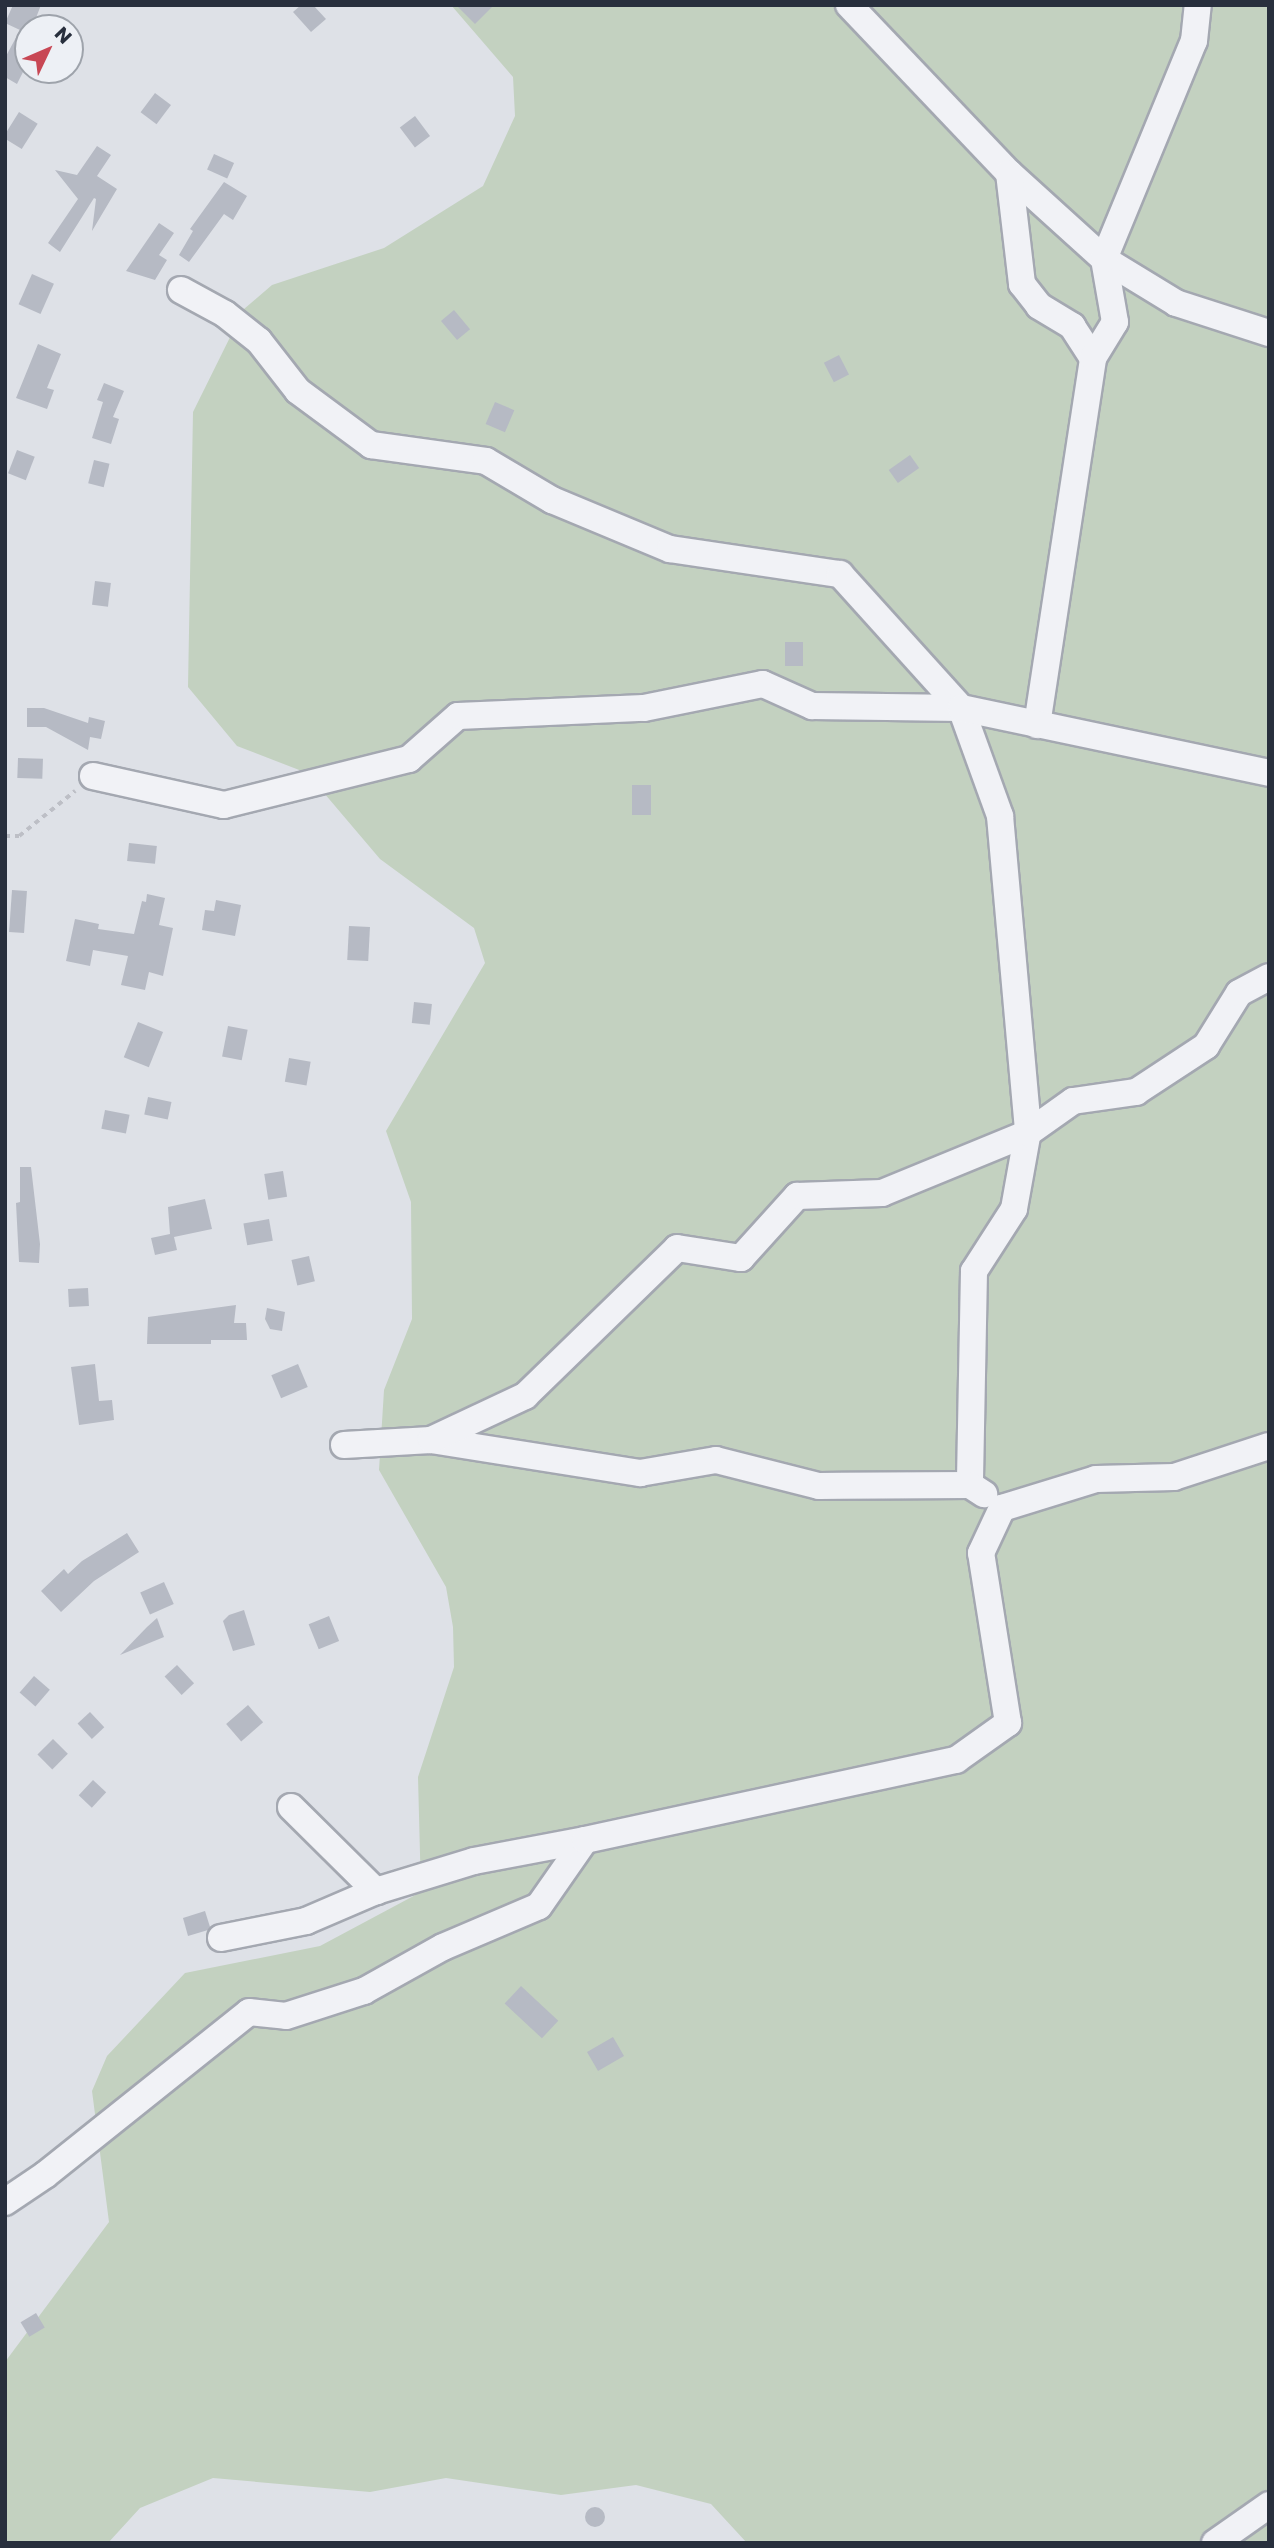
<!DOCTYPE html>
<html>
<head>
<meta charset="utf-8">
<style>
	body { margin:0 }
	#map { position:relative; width:1274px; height:2548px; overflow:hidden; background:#dee1e7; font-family:Poppins,sans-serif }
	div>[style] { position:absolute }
	.green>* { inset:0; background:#c3d1c0 }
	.building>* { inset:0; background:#b6bac4; transform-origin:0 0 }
	.round { border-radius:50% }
	.path>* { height:3.5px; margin-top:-1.75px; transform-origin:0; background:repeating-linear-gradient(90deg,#bdbfc6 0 5px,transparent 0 10px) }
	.roads { filter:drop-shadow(2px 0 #a4a8b1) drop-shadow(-2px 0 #a4a8b1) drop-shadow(0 2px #a4a8b1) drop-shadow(0 -2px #a4a8b1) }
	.minor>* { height:26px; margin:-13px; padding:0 13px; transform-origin:13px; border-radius:13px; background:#f1f2f6 }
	span { translate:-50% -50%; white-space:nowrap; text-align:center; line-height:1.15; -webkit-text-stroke:6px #edf0f5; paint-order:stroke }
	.frame { position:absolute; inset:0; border:7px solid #282f3d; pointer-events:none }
	.north { position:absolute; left:14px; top:14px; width:70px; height:70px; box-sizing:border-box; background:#edf0f5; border:2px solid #9ea3ab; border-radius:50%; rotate:46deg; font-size:19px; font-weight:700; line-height:28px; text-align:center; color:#282f3d }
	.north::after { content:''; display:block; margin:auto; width:24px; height:32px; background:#c84754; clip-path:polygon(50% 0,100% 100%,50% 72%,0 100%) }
</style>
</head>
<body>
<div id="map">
	<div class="green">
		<div style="clip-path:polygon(451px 5px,1269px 5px,1269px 2543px,747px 2543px,711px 2504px,636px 2485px,561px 2495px,446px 2478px,370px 2492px,213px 2478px,140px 2508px,108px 2543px,5px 2543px,5px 2362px,109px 2222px,92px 2091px,107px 2056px,185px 1973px,320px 1946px,421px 1892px,418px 1777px,454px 1667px,453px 1627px,446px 1587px,379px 1470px,384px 1390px,412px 1319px,411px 1202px,386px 1131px,485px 963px,474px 928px,380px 859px,307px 773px,237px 746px,188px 687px,193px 412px,244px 309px,272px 285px,384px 248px,483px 186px,515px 116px,513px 77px)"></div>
	</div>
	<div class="building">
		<div style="clip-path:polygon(13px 5px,41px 5px,32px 28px,28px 28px,28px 62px,17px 84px,5px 77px,5px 58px,20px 30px,5px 23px)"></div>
		<div style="clip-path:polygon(301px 5px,313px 5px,326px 19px,311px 32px,293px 12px)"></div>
		<div style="clip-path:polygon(456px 5px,494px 5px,475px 24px)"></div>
		<div style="left:155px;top:93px;width:20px;height:24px;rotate:37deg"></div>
		<div style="left:19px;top:112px;width:22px;height:30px;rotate:32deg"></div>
		<div style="left:415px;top:116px;width:25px;height:19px;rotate:53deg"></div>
		<div style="clip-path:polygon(97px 146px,111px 155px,97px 176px,117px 189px,92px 231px,96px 199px,94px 198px,60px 252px,48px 243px,78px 199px,55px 170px,77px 175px)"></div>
		<div style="left:214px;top:154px;width:22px;height:17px;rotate:24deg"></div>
		<div style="clip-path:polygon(224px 182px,247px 196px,233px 220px,224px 214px,189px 262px,179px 255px,193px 231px,190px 229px)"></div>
		<div style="clip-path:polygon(159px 223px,174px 233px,159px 255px,167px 260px,155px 280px,126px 271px)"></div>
		<div style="left:32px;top:274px;width:24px;height:33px;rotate:24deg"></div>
		<div style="left:454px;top:310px;width:25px;height:17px;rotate:50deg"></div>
		<div style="clip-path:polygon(38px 344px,61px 354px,47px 388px,54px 390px,47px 409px,16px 398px)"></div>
		<div style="left:839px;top:355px;width:22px;height:17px;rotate:63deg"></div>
		<div style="clip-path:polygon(104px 383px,124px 391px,113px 417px,119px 419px,111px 444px,92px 438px,103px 402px,97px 400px)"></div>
		<div style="left:495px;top:402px;width:21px;height:24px;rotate:23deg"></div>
		<div style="left:17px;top:450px;width:19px;height:25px;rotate:21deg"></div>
		<div style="left:910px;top:455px;width:16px;height:26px;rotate:55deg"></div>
		<div style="left:94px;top:460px;width:16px;height:24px;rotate:14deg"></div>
		<div style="left:95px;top:581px;width:16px;height:24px;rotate:7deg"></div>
		<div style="left:785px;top:642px;width:18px;height:24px"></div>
		<div style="clip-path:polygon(27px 708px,44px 708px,88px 723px,89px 717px,105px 721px,101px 739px,90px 737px,88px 750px,46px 727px,27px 727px)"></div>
		<div style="left:18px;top:758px;width:25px;height:20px;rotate:2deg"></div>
		<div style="left:632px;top:785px;width:19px;height:30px"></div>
		<div style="left:129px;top:843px;width:28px;height:18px;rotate:6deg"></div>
		<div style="left:12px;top:890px;width:15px;height:42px;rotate:4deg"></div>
		<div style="clip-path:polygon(147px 894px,165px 898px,159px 925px,173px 928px,163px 976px,149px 972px,145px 990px,121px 985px,128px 956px,93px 950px,90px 966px,66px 961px,75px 919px,99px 924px,98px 929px,134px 934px,142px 901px,146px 902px)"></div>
		<div style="clip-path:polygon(216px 900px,241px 905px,235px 936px,202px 930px,205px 910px,214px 911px)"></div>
		<div style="left:349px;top:926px;width:21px;height:34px;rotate:3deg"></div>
		<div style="left:414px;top:1002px;width:18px;height:21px;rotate:6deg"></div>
		<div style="left:138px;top:1022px;width:27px;height:38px;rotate:22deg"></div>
		<div style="left:228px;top:1026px;width:20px;height:31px;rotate:11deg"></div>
		<div style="left:289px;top:1058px;width:22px;height:24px;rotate:10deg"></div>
		<div style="left:148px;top:1097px;width:24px;height:18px;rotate:12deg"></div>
		<div style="left:105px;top:1110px;width:25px;height:19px;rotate:11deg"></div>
		<div style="clip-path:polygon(20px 1167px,31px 1167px,40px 1244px,39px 1263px,19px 1262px,16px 1203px,20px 1202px)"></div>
		<div style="left:283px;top:1171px;width:26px;height:19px;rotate:81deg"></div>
		<div style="clip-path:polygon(205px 1199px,212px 1229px,174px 1237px,177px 1250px,155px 1255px,151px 1238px,170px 1234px,168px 1207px)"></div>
		<div style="left:269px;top:1219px;width:22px;height:26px;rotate:80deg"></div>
		<div style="left:309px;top:1256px;width:26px;height:18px;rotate:77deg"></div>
		<div style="left:88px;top:1288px;width:18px;height:20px;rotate:87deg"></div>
		<div style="clip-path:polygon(236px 1305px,234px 1323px,246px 1323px,247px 1340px,211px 1340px,211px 1344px,147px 1344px,148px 1317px)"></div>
		<div style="clip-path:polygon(267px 1308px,285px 1312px,282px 1331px,270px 1329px,265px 1319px)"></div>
		<div style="clip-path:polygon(95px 1364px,99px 1401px,112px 1400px,114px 1420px,79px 1425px,71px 1367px)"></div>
		<div style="left:298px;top:1364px;width:25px;height:29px;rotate:67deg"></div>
		<div style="clip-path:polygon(127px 1533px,139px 1552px,94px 1581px,61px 1612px,41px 1591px,64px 1569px,68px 1574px,82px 1561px)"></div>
		<div style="left:164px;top:1582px;width:24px;height:26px;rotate:66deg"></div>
		<div style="clip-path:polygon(244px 1610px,255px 1645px,233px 1651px,223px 1621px,229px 1615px)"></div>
		<div style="left:329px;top:1616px;width:27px;height:22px;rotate:68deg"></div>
		<div style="clip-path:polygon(157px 1618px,164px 1637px,120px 1655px,147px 1627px)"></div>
		<div style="left:177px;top:1665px;width:25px;height:17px;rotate:47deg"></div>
		<div style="left:34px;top:1676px;width:21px;height:22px;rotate:41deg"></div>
		<div style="left:248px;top:1705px;width:23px;height:29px;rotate:49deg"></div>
		<div style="left:90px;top:1712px;width:21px;height:17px;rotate:47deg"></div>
		<div style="left:53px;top:1739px;width:21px;height:22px;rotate:45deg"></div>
		<div style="left:93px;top:1780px;width:18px;height:21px;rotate:43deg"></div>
		<div style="clip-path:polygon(205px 1911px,210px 1927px,208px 1930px,188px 1936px,183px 1918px)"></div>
		<div style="left:521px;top:1986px;width:51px;height:24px;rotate:43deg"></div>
		<div style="left:613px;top:2037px;width:22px;height:30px;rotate:60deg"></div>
		<div style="left:36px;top:2313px;width:17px;height:18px;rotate:59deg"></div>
		<div class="round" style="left:585px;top:2507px;width:20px;height:20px"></div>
	</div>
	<div class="path">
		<div style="left:5px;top:836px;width:14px"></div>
		<div style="left:19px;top:836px;width:72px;rotate:-38.8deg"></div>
	</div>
	<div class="roads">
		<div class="minor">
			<div style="left:849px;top:5px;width:232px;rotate:46.4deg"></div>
			<div style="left:1009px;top:173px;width:128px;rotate:42.2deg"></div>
			<div style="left:1104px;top:259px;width:84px;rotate:31.4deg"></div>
			<div style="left:1176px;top:303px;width:98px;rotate:17.9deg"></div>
			<div style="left:1009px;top:173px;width:112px;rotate:83.3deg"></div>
			<div style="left:1022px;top:284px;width:28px;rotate:52deg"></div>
			<div style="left:1039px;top:306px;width:39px;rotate:31deg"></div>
			<div style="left:1072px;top:326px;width:38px;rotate:57deg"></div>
			<div style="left:181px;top:290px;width:50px;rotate:28.6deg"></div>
			<div style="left:225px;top:314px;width:43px;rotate:38.5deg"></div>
			<div style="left:259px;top:341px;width:63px;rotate:52deg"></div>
			<div style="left:298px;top:391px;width:91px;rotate:36.5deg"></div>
			<div style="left:371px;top:445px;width:116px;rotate:7.9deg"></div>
			<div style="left:486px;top:461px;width:77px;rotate:30.6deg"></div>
			<div style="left:552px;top:500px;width:128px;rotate:22.6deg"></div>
			<div style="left:670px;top:549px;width:172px;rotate:8.4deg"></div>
			<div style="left:840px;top:574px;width:181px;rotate:47.9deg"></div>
			<div style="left:961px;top:708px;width:115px;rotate:70.1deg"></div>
			<div style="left:1000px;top:816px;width:316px;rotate:84.9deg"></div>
			<div style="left:1028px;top:1131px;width:79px;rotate:100.2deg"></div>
			<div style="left:1014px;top:1209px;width:74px;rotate:122.8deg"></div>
			<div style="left:974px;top:1271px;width:214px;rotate:91.1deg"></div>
			<div style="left:1037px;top:725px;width:371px;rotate:-81.3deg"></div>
			<div style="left:1093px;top:358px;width:42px;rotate:-58.6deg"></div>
			<div style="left:1115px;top:322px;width:64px;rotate:-99.9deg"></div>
			<div style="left:1104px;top:259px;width:236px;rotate:-67.6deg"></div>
			<div style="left:1194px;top:41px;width:36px;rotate:-84deg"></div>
			<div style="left:93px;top:776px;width:134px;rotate:12.5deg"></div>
			<div style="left:224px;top:805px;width:191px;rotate:-14deg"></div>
			<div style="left:409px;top:759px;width:65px;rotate:-41.3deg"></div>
			<div style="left:458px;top:716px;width:186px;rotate:-2.5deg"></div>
			<div style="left:644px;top:708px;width:121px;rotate:-11.4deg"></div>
			<div style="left:763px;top:684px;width:54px;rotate:24.2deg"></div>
			<div style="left:812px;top:706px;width:149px;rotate:0.8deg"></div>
			<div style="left:961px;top:708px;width:315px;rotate:11.9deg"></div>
			<div style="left:431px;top:1440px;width:212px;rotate:9deg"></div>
			<div style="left:640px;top:1473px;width:77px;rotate:-9.7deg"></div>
			<div style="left:716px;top:1460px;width:106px;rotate:14.2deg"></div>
			<div style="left:819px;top:1486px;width:151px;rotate:-0.4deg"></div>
			<div style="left:970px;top:1485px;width:17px;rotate:33deg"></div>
			<div style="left:344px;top:1445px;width:87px;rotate:-3.3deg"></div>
			<div style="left:431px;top:1440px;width:104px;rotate:-25.1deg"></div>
			<div style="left:525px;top:1396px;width:212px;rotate:-44.2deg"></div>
			<div style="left:677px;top:1248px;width:65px;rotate:8.9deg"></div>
			<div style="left:741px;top:1258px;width:84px;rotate:-47.9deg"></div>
			<div style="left:797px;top:1196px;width:85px;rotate:-2deg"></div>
			<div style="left:882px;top:1193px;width:158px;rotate:-22.3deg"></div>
			<div style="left:1028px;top:1133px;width:55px;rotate:-35.4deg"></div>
			<div style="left:1073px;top:1101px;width:64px;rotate:-8.1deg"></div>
			<div style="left:1136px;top:1092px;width:84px;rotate:-33.3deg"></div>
			<div style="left:1206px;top:1046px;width:62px;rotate:-58.1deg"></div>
			<div style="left:1239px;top:993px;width:34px;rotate:-28deg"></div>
			<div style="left:291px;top:1807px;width:120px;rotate:44.7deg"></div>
			<div style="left:376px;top:1891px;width:102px;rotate:-17deg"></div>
			<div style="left:474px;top:1861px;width:113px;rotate:-10.7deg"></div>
			<div style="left:221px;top:1938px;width:87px;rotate:-11.3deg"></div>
			<div style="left:306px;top:1921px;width:76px;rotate:-23.2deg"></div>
			<div style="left:5px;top:2202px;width:48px;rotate:-34deg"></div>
			<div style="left:45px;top:2175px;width:261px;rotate:-38.6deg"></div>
			<div style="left:249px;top:2012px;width:37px;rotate:6deg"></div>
			<div style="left:286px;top:2016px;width:82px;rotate:-17.8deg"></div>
			<div style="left:364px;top:1991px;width:90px;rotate:-29.1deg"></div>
			<div style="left:443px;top:1947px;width:104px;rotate:-23.1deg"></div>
			<div style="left:539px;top:1906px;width:80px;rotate:-55.1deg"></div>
			<div style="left:585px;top:1840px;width:380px;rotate:-12.2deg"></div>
			<div style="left:956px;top:1760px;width:64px;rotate:-35.4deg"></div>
			<div style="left:1008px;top:1723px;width:172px;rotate:-99deg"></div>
			<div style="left:981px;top:1553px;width:50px;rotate:-65deg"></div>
			<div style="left:1002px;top:1508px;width:98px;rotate:-17.1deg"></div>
			<div style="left:1096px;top:1479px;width:78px;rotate:-1.5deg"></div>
			<div style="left:1174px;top:1477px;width:100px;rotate:-18.1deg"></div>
			<div style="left:1215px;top:2543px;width:66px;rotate:-35.1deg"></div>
		</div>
	</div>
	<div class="frame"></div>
	<div class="north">N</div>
</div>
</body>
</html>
